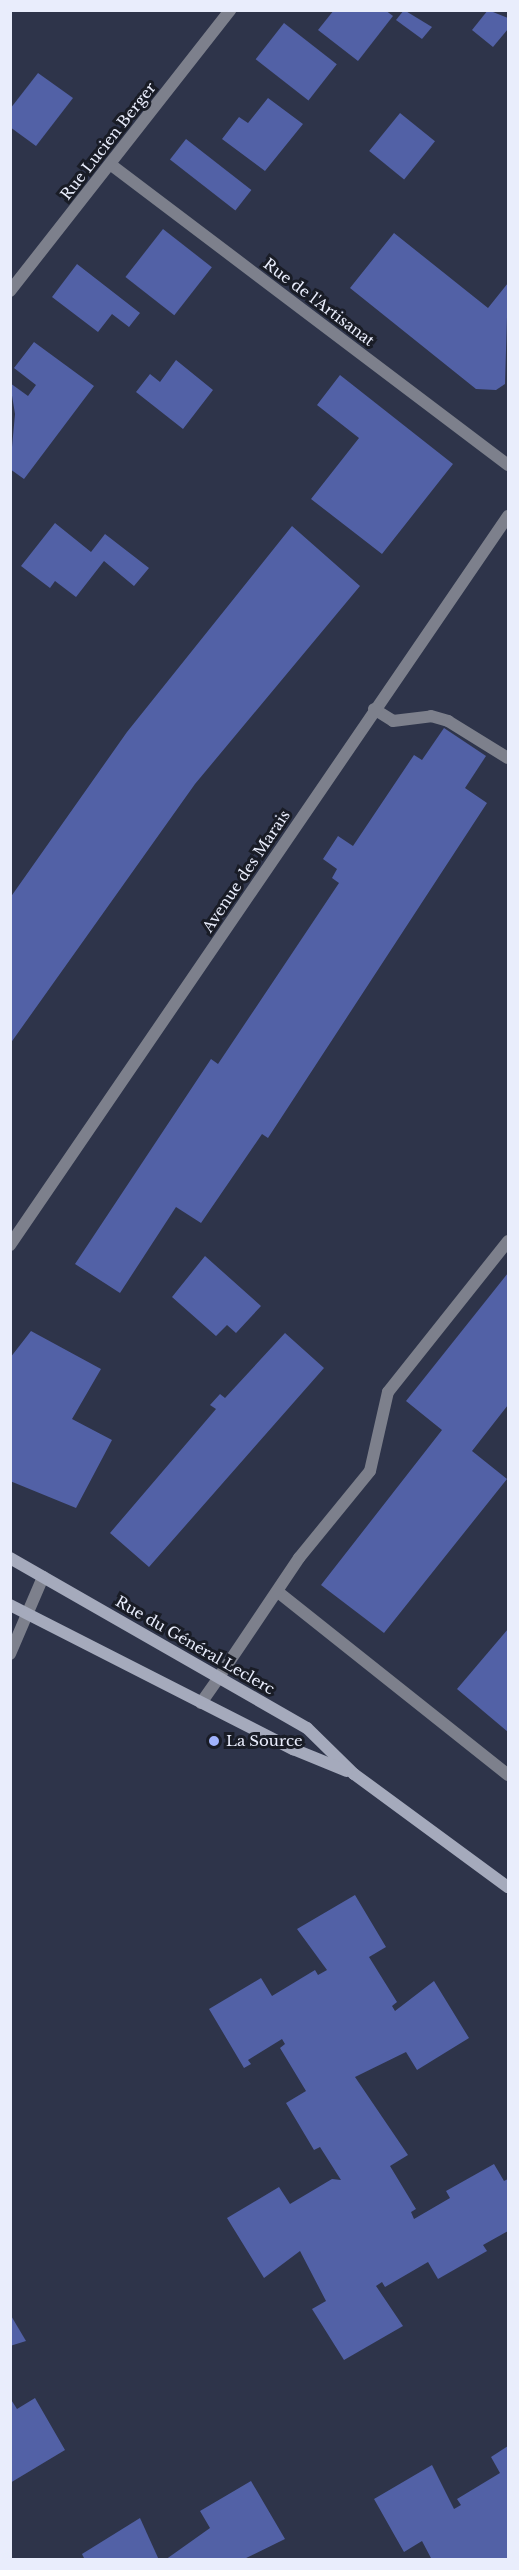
<!DOCTYPE html>
<html>
<head>
<meta charset="utf-8">
<style>
	body { margin:0 }
	#map { position:relative; width:519px; height:2570px; overflow:hidden; background:#2e344a; font-family:"Libre Baskerville",serif }
	div>[style] { position:absolute }
	.building>* { inset:0; background:#5261a6; transform-origin:0 0 }
	.service>* { height:12px; margin:-6px; padding:0 6px; transform-origin:6px; border-radius:6px; background:#7d808c }
	.minor>* { height:12px; margin:-6px; padding:0 6px; transform-origin:6px; border-radius:6px; background:#7d808c }
	.tertiary>* { height:12px; margin:-6px; padding:0 6px; transform-origin:6px; border-radius:6px; background:#7d808c }
	.secondary>* { height:12px; margin:-6px; padding:0 6px; transform-origin:6px; border-radius:6px; background:#a5aabc }
	.dots>* { width:16px; height:16px; translate:-50% -50%; box-sizing:border-box; border:3px solid #191c26; border-radius:50% }
	span { translate:-50% -50%; white-space:nowrap; text-align:center; line-height:1.15; -webkit-text-stroke:6px #191c26; paint-order:stroke }
	.street-label { font-size:15px; color:#e9edfc }
	.poi-label { font-size:15px; color:#e9edfc }
	.left { translate:0 -50%; text-align:left }
	.frame { position:absolute; inset:0; border:12px solid #e9edfc; pointer-events:none }
</style>
</head>
<body>
<div id="map">
	<div class="building">
		<div style="clip-path:polygon(334px 10px,385px 10px,393px 16px,358px 61px,318px 30px)"></div>
		<div style="clip-path:polygon(404px 10px,432px 27px,422px 39px,396px 20px)"></div>
		<div style="clip-path:polygon(488px 10px,508px 18px,508px 29px,493px 47px,472px 30px)"></div>
		<div style="left:284px;top:23px;width:67px;height:46px;rotate:38deg"></div>
		<div style="clip-path:polygon(38px 73px,73px 98px,36px 146px,10px 127px,10px 109px)"></div>
		<div style="clip-path:polygon(268px 98px,303px 124px,265px 171px,222px 139px,239px 117px,248px 123px)"></div>
		<div style="left:400px;top:113px;width:45px;height:49px;rotate:39deg"></div>
		<div style="left:186px;top:139px;width:83px;height:26px;rotate:38deg"></div>
		<div style="left:163px;top:229px;width:62px;height:61px;rotate:38deg"></div>
		<div style="clip-path:polygon(394px 233px,488px 308px,508px 283px,505px 384px,496px 390px,476px 389px,350px 288px)"></div>
		<div style="clip-path:polygon(77px 264px,140px 313px,129px 327px,112px 314px,98px 332px,52px 297px)"></div>
		<div style="clip-path:polygon(34px 342px,94px 386px,24px 479px,10px 469px,15px 414px,10px 383px,28px 396px,36px 385px,14px 368px)"></div>
		<div style="clip-path:polygon(176px 360px,213px 390px,183px 429px,136px 392px,150px 374px,160px 382px)"></div>
		<div style="clip-path:polygon(340px 375px,453px 464px,382px 554px,311px 499px,359px 438px,317px 405px)"></div>
		<div style="clip-path:polygon(55px 523px,91px 552px,105px 534px,149px 568px,134px 586px,104px 561px,76px 597px,55px 581px,50px 588px,21px 566px)"></div>
		<div style="clip-path:polygon(292px 526px,360px 586px,195px 784px,10px 1044px,10px 898px,127px 732px)"></div>
		<div style="clip-path:polygon(444px 728px,486px 756px,465px 788px,487px 803px,268px 1138px,262px 1134px,201px 1223px,176px 1207px,120px 1293px,75px 1264px,211px 1059px,218px 1064px,339px 883px,332px 878px,337px 869px,323px 859px,338px 836px,353px 846px,414px 755px,422px 760px)"></div>
		<div style="clip-path:polygon(205px 1256px,261px 1306px,236px 1333px,227px 1325px,216px 1336px,172px 1297px)"></div>
		<div style="clip-path:polygon(508px 1273px,508px 1405px,472px 1451px,507px 1479px,384px 1633px,321px 1585px,442px 1430px,406px 1401px)"></div>
		<div style="clip-path:polygon(31px 1331px,101px 1369px,72px 1419px,112px 1440px,76px 1508px,10px 1481px,10px 1358px)"></div>
		<div style="clip-path:polygon(285px 1333px,324px 1368px,149px 1567px,110px 1533px,216px 1409px,210px 1405px,220px 1394px,225px 1398px)"></div>
		<div style="clip-path:polygon(508px 1629px,508px 1732px,457px 1689px)"></div>
		<div style="clip-path:polygon(355px 1895px,386px 1947px,369px 1957px,397px 2002px,392px 2006px,395px 2011px,434px 1981px,469px 2038px,417px 2070px,406px 2052px,355px 2077px,408px 2155px,390px 2166px,416px 2209px,411px 2212px,414px 2219px,450px 2198px,446px 2191px,494px 2164px,504px 2181px,508px 2179px,508px 2231px,483px 2245px,487px 2251px,438px 2279px,428px 2262px,385px 2287px,382px 2282px,376px 2286px,403px 2326px,344px 2360px,312px 2309px,326px 2301px,300px 2251px,264px 2278px,227px 2218px,279px 2187px,290px 2204px,332px 2179px,341px 2180px,320px 2147px,314px 2150px,286px 2103px,306px 2091px,280px 2048px,285px 2044px,282px 2039px,248px 2060px,251px 2064px,244px 2068px,209px 2009px,261px 1978px,272px 1996px,315px 1970px,318px 1975px,327px 1970px,297px 1929px)"></div>
		<div style="clip-path:polygon(10px 2314px,26px 2341px,10px 2346px)"></div>
		<div style="clip-path:polygon(10px 2398px,17px 2409px,35px 2398px,65px 2450px,10px 2483px)"></div>
		<div style="clip-path:polygon(508px 2446px,508px 2560px,432px 2560px,422px 2541px,404px 2552px,374px 2499px,432px 2465px,454px 2509px,461px 2505px,457px 2499px,500px 2473px,491px 2457px)"></div>
		<div style="clip-path:polygon(251px 2481px,285px 2539px,242px 2560px,165px 2560px,210px 2528px,200px 2511px)"></div>
		<div style="clip-path:polygon(140px 2518px,159px 2560px,85px 2560px,82px 2554px)"></div>
	</div>
	<div class="service">
		<div style="left:374px;top:709px;width:22px;rotate:32deg"></div>
		<div style="left:393px;top:721px;width:38px;rotate:-7deg"></div>
		<div style="left:431px;top:716px;width:18px;rotate:16deg"></div>
		<div style="left:448px;top:721px;width:70px;rotate:31.7deg"></div>
		<div style="left:278px;top:1592px;width:294px;rotate:38.5deg"></div>
		<div style="left:221px;top:1674px;width:140px;rotate:-56.1deg"></div>
		<div style="left:299px;top:1558px;width:112px;rotate:-50.8deg"></div>
		<div style="left:370px;top:1471px;width:81px;rotate:-77.2deg"></div>
		<div style="left:388px;top:1392px;width:193px;rotate:-51.5deg"></div>
	</div>
	<div class="minor">
		<div style="left:110px;top:164px;width:499px;rotate:37.1deg"></div>
		<div style="left:10px;top:291px;width:357px;rotate:-51.9deg"></div>
		<div style="left:10px;top:1654px;width:84px;rotate:-66.8deg"></div>
		<div style="left:201px;top:1703px;width:35px;rotate:-55deg"></div>
	</div>
	<div class="tertiary">
		<div style="left:10px;top:1245px;width:883px;rotate:-55.66deg"></div>
	</div>
	<div class="secondary">
		<div style="left:10px;top:1558px;width:342px;rotate:29.8deg"></div>
		<div style="left:307px;top:1728px;width:66px;rotate:44.4deg"></div>
		<div style="left:354px;top:1774px;width:191px;rotate:36.3deg"></div>
		<div style="left:10px;top:1605px;width:318px;rotate:27deg"></div>
		<div style="left:293px;top:1749px;width:58px;rotate:22.2deg"></div>
	</div>
	<div class="dots">
		<div style="left:214px;top:1741px;background:#a1b3fd"></div>
	</div>
	<div class="street-label">
		<span style="left:108px;top:141px;rotate:-52deg">Rue Lucien Berger</span>
		<span style="left:319px;top:302px;rotate:37deg">Rue de l'Artisanat</span>
		<span style="left:246px;top:871px;rotate:-56deg">Avenue des Marais</span>
		<span style="left:195px;top:1645px;rotate:30deg">Rue du Général Leclerc</span>
	</div>
	<div class="poi-label">
		<span class="left" style="left:226px;top:1741px">La Source</span>
	</div>
	<div class="frame"></div>
</div>
</body>
</html>
